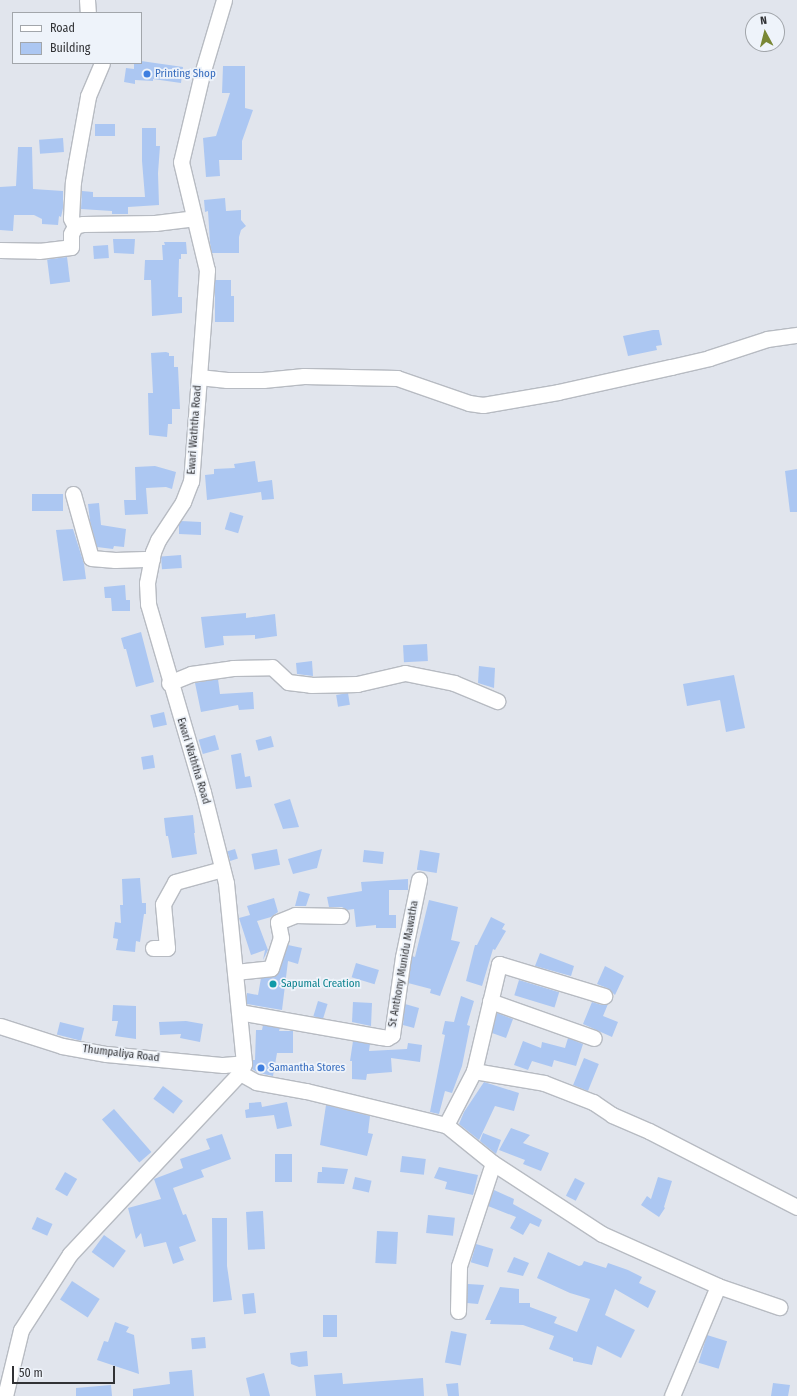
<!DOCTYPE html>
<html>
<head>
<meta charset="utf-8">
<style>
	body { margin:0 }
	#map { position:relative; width:797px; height:1396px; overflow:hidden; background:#e1e5ed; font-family:"Fira Sans Condensed",sans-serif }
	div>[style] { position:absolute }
	.building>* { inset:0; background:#acc7f2; transform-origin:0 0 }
	.roads { filter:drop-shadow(1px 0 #b7bbc2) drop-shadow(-1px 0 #b7bbc2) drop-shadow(0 1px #b7bbc2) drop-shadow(0 -1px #b7bbc2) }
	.minor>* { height:15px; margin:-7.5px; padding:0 7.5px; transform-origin:7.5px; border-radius:7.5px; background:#fff }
	.dots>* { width:11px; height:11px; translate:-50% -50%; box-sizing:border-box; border:2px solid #eef3fa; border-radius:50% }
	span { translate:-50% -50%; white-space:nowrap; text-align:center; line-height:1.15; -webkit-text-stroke:3.5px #eef3fa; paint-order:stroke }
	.shop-label { font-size:11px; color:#366cbe }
	.left { translate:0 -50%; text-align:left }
	.street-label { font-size:11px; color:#313235 }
	.culture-label { font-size:11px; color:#0d838f }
	.legend { position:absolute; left:12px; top:12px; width:130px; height:52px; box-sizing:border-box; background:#eef3fa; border:1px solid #a2a6ab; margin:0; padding:5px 7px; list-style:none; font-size:12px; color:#313235 }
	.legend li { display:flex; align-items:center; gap:8px; height:20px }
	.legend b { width:20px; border:1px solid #a2a6ab }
	.north { position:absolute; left:745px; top:12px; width:40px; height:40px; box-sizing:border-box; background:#eef3fa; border:1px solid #a2a6ab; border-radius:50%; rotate:353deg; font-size:11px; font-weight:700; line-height:16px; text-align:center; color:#313235 }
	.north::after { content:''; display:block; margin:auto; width:14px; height:18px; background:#798735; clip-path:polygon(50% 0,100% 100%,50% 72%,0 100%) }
	.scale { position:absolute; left:12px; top:1366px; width:103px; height:18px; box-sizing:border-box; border:2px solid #313235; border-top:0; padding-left:5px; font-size:12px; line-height:14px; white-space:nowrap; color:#313235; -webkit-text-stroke:3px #eef3fa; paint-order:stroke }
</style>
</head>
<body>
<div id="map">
	<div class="building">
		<div style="clip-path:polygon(141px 61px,183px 67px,181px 83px,153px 79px,153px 81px,135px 80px,135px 84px,124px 82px,126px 68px,134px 69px,134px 63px,141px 63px)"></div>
		<div style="clip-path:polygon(223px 66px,245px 66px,245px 108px,253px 110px,242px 141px,242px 160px,219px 160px,220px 176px,206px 177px,203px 138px,216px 136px,230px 93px,222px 93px)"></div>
		<div style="left:95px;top:124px;width:20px;height:12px"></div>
		<div style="clip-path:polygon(142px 128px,156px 128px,156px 146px,160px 146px,158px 173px,159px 205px,128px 207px,128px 214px,112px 214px,112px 211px,81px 209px,82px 191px,93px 192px,93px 197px,145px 197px,142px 161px)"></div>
		<div style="left:63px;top:138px;width:14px;height:24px;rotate:86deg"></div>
		<div style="clip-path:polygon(18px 147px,32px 147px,33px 189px,63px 191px,63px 208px,61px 217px,59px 216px,58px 225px,42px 224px,42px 219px,34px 215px,14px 215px,13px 231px,0 230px,0 187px,16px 186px)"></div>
		<div style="clip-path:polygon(225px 198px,226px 211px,241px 210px,241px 220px,246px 226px,241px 230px,239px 237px,239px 253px,212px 253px,210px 243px,208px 211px,205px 212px,204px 200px)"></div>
		<div style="clip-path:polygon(113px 239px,135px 239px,134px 254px,114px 253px)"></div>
		<div style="clip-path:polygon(164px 242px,186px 242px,187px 254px,181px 254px,181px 259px,179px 259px,178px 297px,182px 297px,182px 313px,152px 316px,151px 280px,144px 280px,145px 260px,163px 260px,162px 245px,165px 245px)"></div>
		<div style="left:108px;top:245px;width:13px;height:15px;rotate:86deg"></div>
		<div style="left:67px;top:257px;width:25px;height:20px;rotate:83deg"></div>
		<div style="clip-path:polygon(215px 280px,231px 280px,231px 296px,234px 296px,234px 322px,215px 322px)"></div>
		<div style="clip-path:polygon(653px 330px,659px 330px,662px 345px,656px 346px,657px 350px,628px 356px,623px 336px)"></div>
		<div style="clip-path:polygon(166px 352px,169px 353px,169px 356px,174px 356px,174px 367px,178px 367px,180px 409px,172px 409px,172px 424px,168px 424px,167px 437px,149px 435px,148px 393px,153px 393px,151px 353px)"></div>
		<div style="clip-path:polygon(255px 461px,258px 482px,272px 480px,274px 499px,262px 500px,261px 492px,207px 500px,205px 475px,214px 474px,214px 469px,235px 468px,234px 464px)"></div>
		<div style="clip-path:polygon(155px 466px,176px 472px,172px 489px,166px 487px,146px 488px,148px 514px,125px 515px,124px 500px,136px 500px,135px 467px)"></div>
		<div style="clip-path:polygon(797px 469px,797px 512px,790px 512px,785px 471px)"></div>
		<div style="left:32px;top:494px;width:31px;height:17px"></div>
		<div style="clip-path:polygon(99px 503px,101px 525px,126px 529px,124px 547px,114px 546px,113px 549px,97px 547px,90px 521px,88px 504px)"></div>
		<div style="left:230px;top:512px;width:14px;height:18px;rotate:17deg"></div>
		<div style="clip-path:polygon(181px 521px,201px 522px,201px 535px,179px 534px,179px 524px)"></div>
		<div style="clip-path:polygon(73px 529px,84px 564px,86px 579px,63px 581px,56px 530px)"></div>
		<div style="left:181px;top:555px;width:13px;height:20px;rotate:86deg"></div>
		<div style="clip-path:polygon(125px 585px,126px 600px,130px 600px,130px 611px,112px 611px,111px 598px,105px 598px,104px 587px)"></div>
		<div style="clip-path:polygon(246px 613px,246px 618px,275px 614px,277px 636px,255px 639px,255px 635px,223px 636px,224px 645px,205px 648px,201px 617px)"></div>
		<div style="clip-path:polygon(141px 632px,154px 682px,136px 687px,126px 649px,124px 649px,121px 638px)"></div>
		<div style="left:427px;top:644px;width:17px;height:24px;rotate:87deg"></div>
		<div style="clip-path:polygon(312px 661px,313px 676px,297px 674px,296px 663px)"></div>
		<div style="clip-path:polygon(479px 666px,495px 668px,494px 688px,478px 683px)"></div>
		<div style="clip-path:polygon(734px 675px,745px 728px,726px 732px,720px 700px,687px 706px,683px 684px)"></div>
		<div style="clip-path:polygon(218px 679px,220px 694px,253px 692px,254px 709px,239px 710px,238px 705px,201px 712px,195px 683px)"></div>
		<div style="left:348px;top:693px;width:12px;height:12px;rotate:81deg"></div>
		<div style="left:164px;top:712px;width:13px;height:14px;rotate:77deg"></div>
		<div style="left:215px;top:735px;width:15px;height:17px;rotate:74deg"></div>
		<div style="left:271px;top:736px;width:11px;height:16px;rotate:75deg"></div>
		<div style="clip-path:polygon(241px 753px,245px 777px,250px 776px,252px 787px,236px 789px,231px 755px)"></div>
		<div style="left:153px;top:755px;width:13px;height:12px;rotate:81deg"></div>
		<div style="clip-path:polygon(290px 799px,299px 827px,283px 829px,274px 804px)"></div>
		<div style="clip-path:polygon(193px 815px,195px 833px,194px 833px,197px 854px,172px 858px,168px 836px,166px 836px,164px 818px)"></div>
		<div style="left:235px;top:849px;width:10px;height:8px;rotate:73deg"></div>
		<div style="left:277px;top:849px;width:16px;height:26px;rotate:79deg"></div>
		<div style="clip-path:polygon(322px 849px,317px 868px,293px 874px,288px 859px)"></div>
		<div style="left:364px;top:850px;width:20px;height:12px;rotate:6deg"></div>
		<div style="left:420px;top:850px;width:20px;height:20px;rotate:9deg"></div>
		<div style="clip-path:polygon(140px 878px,142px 903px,146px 903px,146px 914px,144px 914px,140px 942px,136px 941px,135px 952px,116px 950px,118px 939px,113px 938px,115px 922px,121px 923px,120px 905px,123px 905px,122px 879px)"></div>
		<div style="clip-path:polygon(408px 879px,408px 890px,389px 890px,389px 915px,396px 915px,396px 928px,376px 928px,376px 925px,356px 927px,354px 909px,347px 910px,342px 907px,329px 907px,327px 897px,362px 891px,361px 882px)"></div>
		<div style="clip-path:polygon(299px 891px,310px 894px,306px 906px,295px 906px)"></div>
		<div style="clip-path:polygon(274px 898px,278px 912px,271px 917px,257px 921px,268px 950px,263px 960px,265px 950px,251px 955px,239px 918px,250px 915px,247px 906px)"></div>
		<div style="clip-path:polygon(429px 900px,458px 907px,451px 940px,460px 942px,440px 996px,430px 993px,431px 989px,408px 983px,412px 956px,415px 957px)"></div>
		<div style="clip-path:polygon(491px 917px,505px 924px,502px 929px,506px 931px,495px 950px,493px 949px,482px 986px,466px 981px,475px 945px,477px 945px)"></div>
		<div style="clip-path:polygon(288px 945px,302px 948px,298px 964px,288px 961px,282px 1010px,247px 1004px,247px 993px,258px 995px,261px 978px,272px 977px,279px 971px)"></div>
		<div style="clip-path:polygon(540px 953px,574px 966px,571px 976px,535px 966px)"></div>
		<div style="left:356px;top:963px;width:24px;height:15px;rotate:17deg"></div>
		<div style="clip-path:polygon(605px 966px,624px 976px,615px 995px,607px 988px,597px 984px)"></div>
		<div style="left:519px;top:980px;width:42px;height:16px;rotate:17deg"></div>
		<div style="clip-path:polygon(461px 996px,474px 1001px,467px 1025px,470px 1026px,462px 1066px,452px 1093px,445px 1091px,439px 1114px,430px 1112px,445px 1035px,442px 1034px,445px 1021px,454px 1022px)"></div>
		<div style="left:318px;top:1001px;width:10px;height:16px;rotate:17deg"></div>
		<div style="clip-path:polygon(353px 1002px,372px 1003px,371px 1026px,352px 1022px)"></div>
		<div style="clip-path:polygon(592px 1002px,602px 1005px,608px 1004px,603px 1016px,618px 1022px,612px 1037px,583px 1024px)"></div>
		<div style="clip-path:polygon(405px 1004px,419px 1008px,414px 1028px,403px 1025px)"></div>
		<div style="clip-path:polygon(113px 1005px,136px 1006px,136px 1039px,115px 1036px,118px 1021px,112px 1021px)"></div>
		<div style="clip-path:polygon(497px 1013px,513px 1019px,506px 1038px,492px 1033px)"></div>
		<div style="clip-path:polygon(186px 1021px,203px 1024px,200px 1042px,180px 1038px,181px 1034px,160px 1035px,159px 1022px)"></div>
		<div style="left:60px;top:1022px;width:25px;height:13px;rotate:14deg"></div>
		<div style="clip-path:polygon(263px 1025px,280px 1028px,279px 1031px,293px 1031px,293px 1053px,277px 1053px,273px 1076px,259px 1073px,252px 1069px,253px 1060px,255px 1060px,256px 1030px,262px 1030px)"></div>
		<div style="clip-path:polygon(568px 1038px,583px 1044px,576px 1066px,554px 1060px,552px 1067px,532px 1061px,528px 1070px,514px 1065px,523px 1041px,541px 1048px,542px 1042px,565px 1048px)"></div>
		<div style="clip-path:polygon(353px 1041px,370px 1044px,369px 1051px,407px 1049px,408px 1043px,422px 1045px,420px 1062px,391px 1058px,392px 1072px,367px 1074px,366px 1080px,352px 1079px,352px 1061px,350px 1061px)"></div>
		<div style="left:584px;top:1058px;width:16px;height:29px;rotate:22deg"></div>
		<div style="clip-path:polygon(484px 1082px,519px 1093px,514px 1111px,495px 1106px,479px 1140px,459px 1124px,464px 1112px)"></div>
		<div style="left:163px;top:1086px;width:25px;height:16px;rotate:37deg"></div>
		<div style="clip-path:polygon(261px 1102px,262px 1107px,287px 1102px,292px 1126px,277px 1129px,274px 1115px,246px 1118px,245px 1110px,249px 1109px,249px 1103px)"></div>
		<div style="clip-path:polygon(326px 1105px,370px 1116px,368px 1133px,373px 1134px,367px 1156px,320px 1145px)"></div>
		<div style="left:114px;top:1109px;width:57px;height:16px;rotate:49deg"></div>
		<div style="clip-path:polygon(511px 1128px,530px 1135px,523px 1143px,549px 1153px,541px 1171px,523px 1164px,525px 1160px,499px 1150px)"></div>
		<div style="clip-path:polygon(483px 1133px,501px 1140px,496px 1154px,480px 1141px)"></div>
		<div style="clip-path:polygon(222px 1134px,231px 1159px,201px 1170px,204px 1177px,173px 1188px,183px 1215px,186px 1214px,196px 1241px,179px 1247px,184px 1260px,173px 1264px,166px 1242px,144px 1247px,141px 1233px,136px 1239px,128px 1208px,161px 1199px,154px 1179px,183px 1168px,180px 1159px,210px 1149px,206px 1139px)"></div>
		<div style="left:275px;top:1154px;width:17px;height:28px"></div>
		<div style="left:402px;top:1156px;width:24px;height:16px;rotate:7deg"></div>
		<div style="clip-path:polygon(322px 1167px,348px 1169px,344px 1184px,317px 1183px,318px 1172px,322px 1172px)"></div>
		<div style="clip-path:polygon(439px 1167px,478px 1175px,473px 1195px,445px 1189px,447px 1182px,434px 1178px)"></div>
		<div style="left:65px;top:1172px;width:14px;height:20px;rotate:30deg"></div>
		<div style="left:355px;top:1177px;width:17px;height:12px;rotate:13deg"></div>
		<div style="clip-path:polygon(658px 1177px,672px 1181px,664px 1207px,665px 1208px,659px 1217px,641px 1205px,647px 1196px,651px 1199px)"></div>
		<div style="left:575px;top:1178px;width:11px;height:20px;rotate:27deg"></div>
		<div style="clip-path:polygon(494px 1190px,514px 1199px,513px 1204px,542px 1220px,539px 1227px,530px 1223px,523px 1235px,510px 1228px,516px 1217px,488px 1206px)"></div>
		<div style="left:263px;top:1211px;width:38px;height:17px;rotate:87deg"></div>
		<div style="left:428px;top:1215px;width:27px;height:18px;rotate:6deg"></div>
		<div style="left:37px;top:1217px;width:17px;height:13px;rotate:24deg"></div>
		<div style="clip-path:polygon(212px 1218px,227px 1218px,227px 1266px,232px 1300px,213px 1302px)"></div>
		<div style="left:377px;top:1231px;width:21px;height:32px;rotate:3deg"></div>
		<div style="left:104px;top:1235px;width:27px;height:21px;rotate:36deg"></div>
		<div style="left:476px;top:1244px;width:18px;height:19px;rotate:16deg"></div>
		<div style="clip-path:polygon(548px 1252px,579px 1266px,582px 1265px,584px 1261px,606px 1268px,608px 1263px,628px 1270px,642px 1277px,639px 1283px,656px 1291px,648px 1308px,615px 1289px,605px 1315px,635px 1330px,621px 1358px,597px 1346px,592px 1365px,573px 1361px,573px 1358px,549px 1349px,554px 1336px,523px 1325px,490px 1324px,491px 1320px,485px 1320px,500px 1287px,519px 1289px,519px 1303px,530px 1303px,530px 1307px,557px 1317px,554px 1323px,577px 1332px,590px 1299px,570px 1293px,537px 1278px)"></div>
		<div style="clip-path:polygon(514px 1257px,529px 1263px,523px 1276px,507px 1272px)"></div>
		<div style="left:72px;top:1281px;width:33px;height:22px;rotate:33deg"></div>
		<div style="clip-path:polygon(468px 1284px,484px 1285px,478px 1304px,467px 1303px)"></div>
		<div style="left:254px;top:1293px;width:20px;height:12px;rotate:84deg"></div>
		<div style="left:323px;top:1315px;width:14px;height:22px"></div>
		<div style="clip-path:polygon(115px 1322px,129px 1327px,126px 1332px,134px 1335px,139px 1374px,97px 1360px,104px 1341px,108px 1342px)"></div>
		<div style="left:451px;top:1331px;width:16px;height:32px;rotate:11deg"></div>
		<div style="left:707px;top:1335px;width:21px;height:29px;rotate:17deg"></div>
		<div style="left:205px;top:1337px;width:11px;height:14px;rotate:85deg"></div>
		<div style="clip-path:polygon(307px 1351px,308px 1366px,299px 1367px,291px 1364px,290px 1353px)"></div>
		<div style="clip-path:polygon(192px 1370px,194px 1396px,133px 1396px,133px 1389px,170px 1384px,169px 1372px)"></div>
		<div style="clip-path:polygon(264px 1373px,270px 1396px,250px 1396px,246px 1378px)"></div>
		<div style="clip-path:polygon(342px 1373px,343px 1384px,423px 1378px,424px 1396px,316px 1396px,314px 1375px)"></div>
		<div style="clip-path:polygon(458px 1383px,459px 1396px,448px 1396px,446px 1384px)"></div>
		<div style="clip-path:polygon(773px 1383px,790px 1385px,788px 1396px,771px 1396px)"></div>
		<div style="clip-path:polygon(111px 1385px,112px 1396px,76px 1396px,76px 1388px)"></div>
	</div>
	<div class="roads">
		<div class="minor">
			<div style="left:87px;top:0;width:13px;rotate:86deg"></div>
			<div style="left:224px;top:0;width:77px;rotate:106.6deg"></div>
			<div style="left:202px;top:74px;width:90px;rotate:103.4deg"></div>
			<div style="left:181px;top:162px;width:111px;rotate:76.5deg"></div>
			<div style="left:207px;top:270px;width:212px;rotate:94.3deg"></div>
			<div style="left:191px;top:481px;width:22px;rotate:111deg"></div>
			<div style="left:183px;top:502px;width:45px;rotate:123.3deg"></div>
			<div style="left:158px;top:540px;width:13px;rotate:113deg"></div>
			<div style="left:153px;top:552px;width:32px;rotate:101deg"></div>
			<div style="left:147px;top:583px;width:21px;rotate:87deg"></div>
			<div style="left:148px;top:604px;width:196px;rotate:73.7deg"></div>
			<div style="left:203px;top:792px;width:94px;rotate:75.8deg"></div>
			<div style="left:226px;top:883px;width:181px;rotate:84.3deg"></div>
			<div style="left:75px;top:226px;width:9px;rotate:-117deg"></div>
			<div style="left:71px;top:218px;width:36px;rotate:-87deg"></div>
			<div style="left:73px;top:182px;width:19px;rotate:-81deg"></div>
			<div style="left:76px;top:163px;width:68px;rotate:-79.8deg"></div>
			<div style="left:88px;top:96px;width:36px;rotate:-67deg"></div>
			<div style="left:0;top:250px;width:39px;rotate:1deg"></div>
			<div style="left:39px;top:251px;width:32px;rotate:-7deg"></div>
			<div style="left:71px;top:247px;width:13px;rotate:-90deg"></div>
			<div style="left:71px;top:234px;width:9px;rotate:-63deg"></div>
			<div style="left:75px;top:226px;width:8px;rotate:-14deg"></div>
			<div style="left:83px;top:224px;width:72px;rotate:-0.8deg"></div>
			<div style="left:155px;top:223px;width:39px;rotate:-7deg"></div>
			<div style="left:199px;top:377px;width:28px;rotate:6deg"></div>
			<div style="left:227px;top:380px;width:36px"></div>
			<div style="left:263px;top:380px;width:41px;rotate:-5.6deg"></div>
			<div style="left:304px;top:376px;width:93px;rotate:1.2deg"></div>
			<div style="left:397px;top:378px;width:76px;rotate:19.1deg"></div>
			<div style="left:469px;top:403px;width:14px;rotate:8deg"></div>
			<div style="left:483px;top:405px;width:76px;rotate:-9.8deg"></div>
			<div style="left:558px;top:392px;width:116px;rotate:-12.5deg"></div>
			<div style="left:671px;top:367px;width:39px;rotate:-13deg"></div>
			<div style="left:709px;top:358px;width:61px;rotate:-18.1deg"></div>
			<div style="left:767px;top:339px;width:30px;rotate:-8deg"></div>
			<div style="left:73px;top:494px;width:66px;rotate:74.3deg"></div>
			<div style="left:91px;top:558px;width:24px;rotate:5deg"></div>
			<div style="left:115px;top:560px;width:37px;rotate:-2deg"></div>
			<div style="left:169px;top:683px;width:24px;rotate:-22deg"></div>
			<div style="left:191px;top:674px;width:42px;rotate:-8.1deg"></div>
			<div style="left:233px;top:668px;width:39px;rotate:-1deg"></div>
			<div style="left:272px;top:667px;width:22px;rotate:43deg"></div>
			<div style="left:288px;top:682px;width:23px;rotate:7deg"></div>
			<div style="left:311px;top:685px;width:46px;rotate:-1.2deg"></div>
			<div style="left:357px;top:684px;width:49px;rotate:-12.9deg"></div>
			<div style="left:405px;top:673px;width:50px;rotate:11.5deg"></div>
			<div style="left:454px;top:683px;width:47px;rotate:22.7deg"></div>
			<div style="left:153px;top:948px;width:14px"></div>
			<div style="left:167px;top:948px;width:44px;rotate:-95.2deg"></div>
			<div style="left:163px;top:904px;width:25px;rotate:-61deg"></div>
			<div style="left:175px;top:882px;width:49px;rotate:-15.5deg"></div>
			<div style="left:235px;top:972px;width:36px;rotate:-6deg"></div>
			<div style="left:271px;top:968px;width:32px;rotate:-72deg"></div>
			<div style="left:281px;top:938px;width:16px;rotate:-101deg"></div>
			<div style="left:278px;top:922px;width:18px;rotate:-22deg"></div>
			<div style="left:295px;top:915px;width:46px;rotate:1.2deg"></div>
			<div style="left:490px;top:1001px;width:110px;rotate:19.6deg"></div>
			<div style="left:239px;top:1012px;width:144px;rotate:10deg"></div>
			<div style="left:381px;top:1037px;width:6px;rotate:9deg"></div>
			<div style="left:387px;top:1038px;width:6px;rotate:-31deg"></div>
			<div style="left:392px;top:1035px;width:79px;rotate:-82deg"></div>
			<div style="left:403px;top:957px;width:79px;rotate:-78.3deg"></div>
			<div style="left:0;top:1026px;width:65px;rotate:17.9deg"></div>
			<div style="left:62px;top:1046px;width:45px;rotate:10.3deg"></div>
			<div style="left:106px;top:1054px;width:118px;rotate:5.4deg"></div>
			<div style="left:223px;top:1065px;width:21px;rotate:-5deg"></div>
			<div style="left:474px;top:1071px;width:110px;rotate:-76.8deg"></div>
			<div style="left:499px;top:964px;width:110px;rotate:16.9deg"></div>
			<div style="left:240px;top:1073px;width:18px;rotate:29deg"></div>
			<div style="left:256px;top:1082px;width:51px;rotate:10.2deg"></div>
			<div style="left:306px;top:1091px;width:144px;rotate:13.7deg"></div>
			<div style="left:446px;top:1125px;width:60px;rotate:39deg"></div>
			<div style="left:493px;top:1163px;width:130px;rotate:33.1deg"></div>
			<div style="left:602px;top:1234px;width:127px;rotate:24.1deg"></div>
			<div style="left:718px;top:1286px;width:65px;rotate:19deg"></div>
			<div style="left:446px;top:1125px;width:61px;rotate:-62.6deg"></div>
			<div style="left:474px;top:1071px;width:71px;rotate:9.7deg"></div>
			<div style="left:544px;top:1083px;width:53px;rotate:21.2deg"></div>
			<div style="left:593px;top:1102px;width:23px;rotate:34deg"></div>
			<div style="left:612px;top:1115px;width:40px;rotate:23.4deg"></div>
			<div style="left:649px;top:1131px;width:166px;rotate:27.2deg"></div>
			<div style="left:458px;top:1311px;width:45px;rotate:-88.7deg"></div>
			<div style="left:459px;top:1266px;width:108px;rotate:-71.7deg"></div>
			<div style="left:5px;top:1396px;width:68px;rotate:-76.4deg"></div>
			<div style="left:21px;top:1330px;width:90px;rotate:-57.2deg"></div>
			<div style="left:70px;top:1254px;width:248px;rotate:-46.8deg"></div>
			<div style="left:240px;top:1073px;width:10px;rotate:-66deg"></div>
			<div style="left:672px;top:1396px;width:119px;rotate:-67.3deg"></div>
		</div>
	</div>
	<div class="dots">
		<div style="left:147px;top:74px;background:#3f7fe0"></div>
		<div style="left:273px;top:984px;background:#0f9aa8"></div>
		<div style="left:261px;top:1068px;background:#3f7fe0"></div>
	</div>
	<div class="shop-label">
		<span class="left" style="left:155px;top:74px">Printing Shop</span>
		<span class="left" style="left:269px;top:1068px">Samantha Stores</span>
	</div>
	<div class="street-label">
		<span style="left:195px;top:430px;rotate:-86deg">Ewari Waththa Road</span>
		<span style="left:193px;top:761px;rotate:73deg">Ewari Waththa Road</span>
		<span style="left:404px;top:964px;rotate:-80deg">St Anthony Munidu Mawatha</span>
		<span style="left:121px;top:1054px;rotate:7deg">Thumpaliya Road</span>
	</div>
	<div class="culture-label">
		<span class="left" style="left:281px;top:984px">Sapumal Creation</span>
	</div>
	<ul class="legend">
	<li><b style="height:5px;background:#fff"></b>Road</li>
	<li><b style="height:11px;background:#acc7f2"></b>Building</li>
	</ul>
	<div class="north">N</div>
	<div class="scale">50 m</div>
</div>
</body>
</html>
